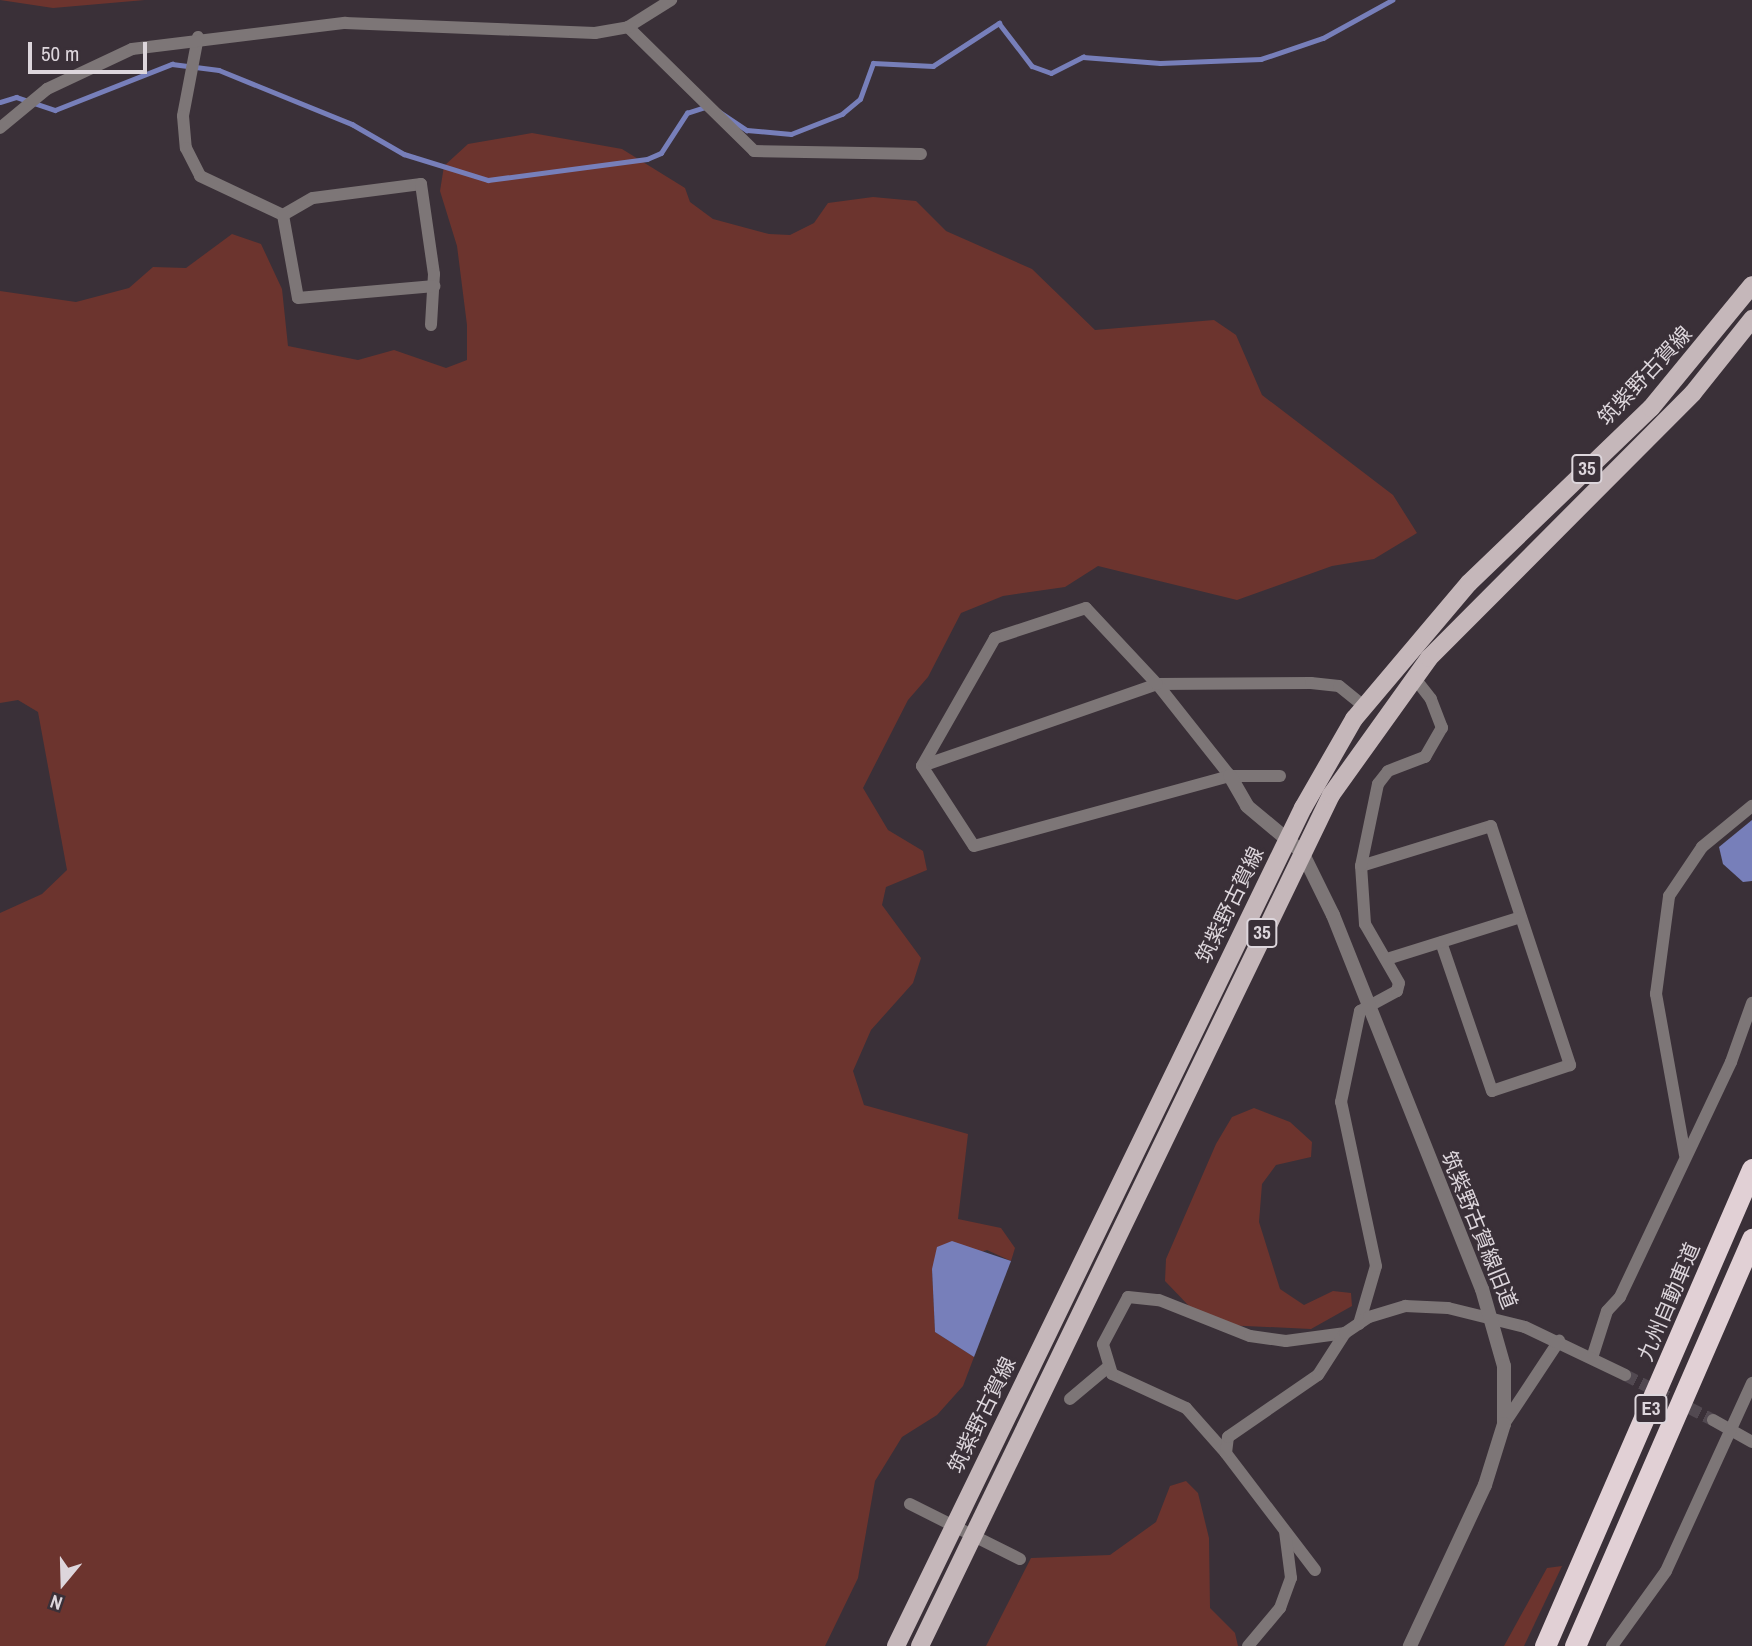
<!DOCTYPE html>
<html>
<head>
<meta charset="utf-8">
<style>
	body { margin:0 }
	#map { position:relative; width:1752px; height:1646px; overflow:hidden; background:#3a3038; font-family:"Archivo Narrow","Noto Sans JP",sans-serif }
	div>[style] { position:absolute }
	.green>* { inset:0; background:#6c342e }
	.water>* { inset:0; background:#777fba }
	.stream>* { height:4.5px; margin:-2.25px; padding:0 2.25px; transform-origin:2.25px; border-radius:2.25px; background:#777fba }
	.minor-tunnel>* { height:12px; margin-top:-6px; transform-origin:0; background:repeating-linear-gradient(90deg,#524951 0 12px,transparent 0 18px) }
	.minor>* { height:12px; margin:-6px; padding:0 6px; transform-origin:6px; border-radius:6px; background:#7d7677 }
	.tertiary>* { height:14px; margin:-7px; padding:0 7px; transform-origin:7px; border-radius:7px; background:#7d7677 }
	.primary>* { height:18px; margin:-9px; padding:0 9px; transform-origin:9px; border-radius:9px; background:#c5b7ba }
	.motorway>* { height:21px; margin:-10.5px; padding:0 10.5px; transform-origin:10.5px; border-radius:10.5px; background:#e1d0d5 }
	span { translate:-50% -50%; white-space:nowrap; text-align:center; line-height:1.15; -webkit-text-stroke:5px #3a3038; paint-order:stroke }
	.shield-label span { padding:2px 5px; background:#3a3038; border:2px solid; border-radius:5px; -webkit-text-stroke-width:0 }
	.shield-label { font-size:19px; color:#ddd6dc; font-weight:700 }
	.street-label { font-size:21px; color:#ddd6dc }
	.north { position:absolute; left:28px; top:1548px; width:70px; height:70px; -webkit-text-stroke:5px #3a3038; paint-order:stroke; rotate:199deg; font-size:19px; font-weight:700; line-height:28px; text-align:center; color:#ddd6dc }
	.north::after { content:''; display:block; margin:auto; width:24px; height:32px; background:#ddd6dc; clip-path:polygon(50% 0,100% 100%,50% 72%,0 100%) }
	.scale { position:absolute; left:28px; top:42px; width:119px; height:32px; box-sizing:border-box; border:4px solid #ddd6dc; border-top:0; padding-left:9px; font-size:21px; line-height:24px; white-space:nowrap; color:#ddd6dc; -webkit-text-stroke:5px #3a3038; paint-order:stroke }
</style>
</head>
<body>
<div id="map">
	<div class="green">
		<div style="clip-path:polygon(0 0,145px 0,53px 8px)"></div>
		<div style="clip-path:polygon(532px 133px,622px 149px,685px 188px,690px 202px,713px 219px,769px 234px,790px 235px,814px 223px,828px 203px,873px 197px,916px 201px,946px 231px,1032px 269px,1095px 330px,1214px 320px,1236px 335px,1262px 395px,1393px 495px,1417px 533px,1374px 559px,1332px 566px,1237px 600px,1098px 566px,1065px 587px,1003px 596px,961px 613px,928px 677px,908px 700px,863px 788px,888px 830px,923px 851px,927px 870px,886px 887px,882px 905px,921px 958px,913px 983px,871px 1030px,853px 1071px,864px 1105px,968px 1134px,958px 1219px,1001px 1228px,1015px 1248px,1011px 1261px,987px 1250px,932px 1269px,935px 1332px,974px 1357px,963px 1386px,937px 1415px,902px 1437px,875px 1481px,858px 1578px,825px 1646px,0 1646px,0 913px,42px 894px,67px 870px,38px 712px,18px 700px,0 703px,0 291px,76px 302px,129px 288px,153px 267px,186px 268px,232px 234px,261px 244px,282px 289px,288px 346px,358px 360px,394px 350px,446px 368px,467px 360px,467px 325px,457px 246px,440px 191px,444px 166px,468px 144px)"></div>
		<div style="clip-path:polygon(1254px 1108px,1290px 1122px,1312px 1142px,1311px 1157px,1276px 1165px,1262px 1184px,1259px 1222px,1280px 1289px,1304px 1305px,1333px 1291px,1351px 1293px,1352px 1306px,1311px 1329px,1224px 1325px,1189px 1306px,1165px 1281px,1166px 1259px,1216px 1144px,1232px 1117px)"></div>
		<div style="clip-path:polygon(1186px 1481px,1198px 1493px,1209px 1538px,1210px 1608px,1235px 1633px,1238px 1646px,986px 1646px,1031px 1558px,1110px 1555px,1156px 1522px,1170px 1486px)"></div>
		<div style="clip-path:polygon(1562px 1566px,1524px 1646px,1504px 1646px,1547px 1568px)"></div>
	</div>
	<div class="water">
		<div style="clip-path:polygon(1752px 820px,1752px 881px,1743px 882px,1723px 864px,1719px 847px)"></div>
		<div style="clip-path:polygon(952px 1241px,1011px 1261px,974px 1357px,935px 1332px,932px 1269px,937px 1247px)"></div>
	</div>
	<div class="stream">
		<div style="left:0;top:102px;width:17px;rotate:-17deg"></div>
		<div style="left:16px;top:97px;width:41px;rotate:18.4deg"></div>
		<div style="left:55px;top:110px;width:126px;rotate:-21.5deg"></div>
		<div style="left:172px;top:64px;width:47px;rotate:7.3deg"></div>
		<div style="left:219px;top:70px;width:144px;rotate:22.1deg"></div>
		<div style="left:352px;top:124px;width:60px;rotate:30deg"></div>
		<div style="left:404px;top:154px;width:88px;rotate:17.2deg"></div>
		<div style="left:488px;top:180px;width:160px;rotate:-7.5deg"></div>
		<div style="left:647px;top:159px;width:15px;rotate:-23deg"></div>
		<div style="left:661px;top:153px;width:48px;rotate:-57deg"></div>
		<div style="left:687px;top:113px;width:19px;rotate:-18deg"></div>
		<div style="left:717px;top:110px;width:36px;rotate:34deg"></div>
		<div style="left:747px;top:130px;width:44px;rotate:5.2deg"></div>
		<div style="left:791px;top:134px;width:55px;rotate:-21.4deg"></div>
		<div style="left:842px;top:114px;width:23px;rotate:-40deg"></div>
		<div style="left:860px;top:99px;width:38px;rotate:-70deg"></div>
		<div style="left:873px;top:63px;width:60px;rotate:2.9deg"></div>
		<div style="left:933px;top:66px;width:79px;rotate:-33.1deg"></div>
		<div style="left:999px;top:23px;width:54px;rotate:52.5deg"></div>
		<div style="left:1032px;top:66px;width:20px;rotate:20deg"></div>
		<div style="left:1051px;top:73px;width:36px;rotate:-27deg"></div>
		<div style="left:1083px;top:57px;width:77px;rotate:4.5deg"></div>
		<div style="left:1160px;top:63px;width:101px;rotate:-2.3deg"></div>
		<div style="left:1261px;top:59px;width:65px;rotate:-18.7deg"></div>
		<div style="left:1323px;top:38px;width:79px;rotate:-28.8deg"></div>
	</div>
	<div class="minor-tunnel">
		<div style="left:1625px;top:1375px;width:99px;rotate:27.1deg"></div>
	</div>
	<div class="minor">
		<div style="left:628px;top:27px;width:177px;rotate:44.5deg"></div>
		<div style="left:754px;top:151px;width:167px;rotate:1deg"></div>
		<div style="left:198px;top:37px;width:80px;rotate:100.8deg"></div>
		<div style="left:183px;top:116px;width:32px;rotate:85deg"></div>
		<div style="left:186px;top:148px;width:31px;rotate:63deg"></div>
		<div style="left:200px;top:176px;width:92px;rotate:25.2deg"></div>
		<div style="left:283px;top:215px;width:34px;rotate:-30deg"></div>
		<div style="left:313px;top:198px;width:109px;rotate:-7.4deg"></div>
		<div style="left:421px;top:184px;width:91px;rotate:81.8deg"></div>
		<div style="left:434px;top:274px;width:51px;rotate:93.4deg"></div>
		<div style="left:0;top:128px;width:61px;rotate:-39.7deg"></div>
		<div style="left:47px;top:89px;width:94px;rotate:-25.2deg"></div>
		<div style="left:132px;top:49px;width:215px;rotate:-7deg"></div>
		<div style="left:345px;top:23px;width:250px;rotate:2.3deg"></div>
		<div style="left:595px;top:33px;width:34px;rotate:-10deg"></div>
		<div style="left:628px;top:27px;width:51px;rotate:-32.1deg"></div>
		<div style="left:283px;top:215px;width:84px;rotate:79.8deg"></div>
		<div style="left:298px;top:298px;width:137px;rotate:-5deg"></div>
		<div style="left:922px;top:766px;width:249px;rotate:-19.2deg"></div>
		<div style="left:1157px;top:684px;width:154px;rotate:-0.4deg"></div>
		<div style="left:1311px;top:683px;width:28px;rotate:6deg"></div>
		<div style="left:1339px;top:686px;width:32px;rotate:39deg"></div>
		<div style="left:1230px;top:776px;width:117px;rotate:-128.4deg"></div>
		<div style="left:1157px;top:684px;width:104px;rotate:-133.1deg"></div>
		<div style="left:1086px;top:608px;width:96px;rotate:161.8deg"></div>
		<div style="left:995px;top:638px;width:147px;rotate:119.7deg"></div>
		<div style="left:922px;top:766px;width:95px;rotate:57deg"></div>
		<div style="left:974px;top:846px;width:265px;rotate:-15.3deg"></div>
		<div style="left:1230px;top:776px;width:50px"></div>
		<div style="left:1361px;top:866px;width:136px;rotate:-17.1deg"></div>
		<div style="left:1491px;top:826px;width:252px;rotate:71.7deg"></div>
		<div style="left:1570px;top:1065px;width:82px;rotate:161.6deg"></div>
		<div style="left:1492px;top:1091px;width:157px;rotate:-108.9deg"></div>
		<div style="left:1387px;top:959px;width:140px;rotate:-17.4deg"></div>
		<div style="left:1685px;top:1155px;width:164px;rotate:-100.2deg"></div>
		<div style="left:1656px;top:994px;width:99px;rotate:-82.4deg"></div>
		<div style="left:1669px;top:896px;width:59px;rotate:-56deg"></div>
		<div style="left:1702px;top:847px;width:65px;rotate:-39.4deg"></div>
		<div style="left:1359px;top:1324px;width:60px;rotate:-73.7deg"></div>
		<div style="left:1376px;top:1266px;width:168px;rotate:-102deg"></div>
		<div style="left:1341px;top:1102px;width:93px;rotate:-78.2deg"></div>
		<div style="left:1360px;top:1011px;width:42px;rotate:-28.4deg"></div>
		<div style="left:1397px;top:991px;width:8px;rotate:-76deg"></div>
		<div style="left:1399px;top:983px;width:68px;rotate:-120deg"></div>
		<div style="left:1365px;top:924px;width:58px;rotate:-93.9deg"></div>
		<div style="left:1361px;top:866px;width:84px;rotate:-78.3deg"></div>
		<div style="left:1378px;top:784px;width:16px;rotate:-52deg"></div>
		<div style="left:1388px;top:771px;width:40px;rotate:-21deg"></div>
		<div style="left:1425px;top:757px;width:34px;rotate:-60deg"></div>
		<div style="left:1442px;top:728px;width:31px;rotate:-111deg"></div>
		<div style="left:1431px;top:699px;width:29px;rotate:-128deg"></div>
		<div style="left:1592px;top:1358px;width:49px;rotate:-72.3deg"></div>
		<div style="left:1607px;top:1311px;width:19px;rotate:-47deg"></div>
		<div style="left:1620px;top:1297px;width:260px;rotate:-64.7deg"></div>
		<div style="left:1731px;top:1062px;width:63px;rotate:-70.4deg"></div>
		<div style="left:1070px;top:1399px;width:50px;rotate:-40.1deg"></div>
		<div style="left:1713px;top:1420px;width:45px;rotate:29.4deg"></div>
		<div style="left:1504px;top:1424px;width:100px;rotate:-56.5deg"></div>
		<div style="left:1226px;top:1453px;width:60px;rotate:-131.6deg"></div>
		<div style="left:1186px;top:1408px;width:81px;rotate:-155.3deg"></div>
		<div style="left:1112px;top:1374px;width:31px;rotate:-107deg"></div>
		<div style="left:1103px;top:1344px;width:53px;rotate:-62deg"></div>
		<div style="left:1128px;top:1297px;width:31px;rotate:6deg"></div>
		<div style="left:1159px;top:1300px;width:98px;rotate:21.6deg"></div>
		<div style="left:1250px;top:1336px;width:36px;rotate:8deg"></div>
		<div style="left:1286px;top:1341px;width:60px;rotate:-7.7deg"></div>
		<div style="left:910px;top:1504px;width:123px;rotate:26.6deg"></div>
		<div style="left:1315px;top:1570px;width:147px;rotate:-127.3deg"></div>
		<div style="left:1226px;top:1453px;width:16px;rotate:-83deg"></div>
		<div style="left:1228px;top:1437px;width:109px;rotate:-34.6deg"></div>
		<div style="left:1318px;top:1375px;width:50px;rotate:-57.3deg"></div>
		<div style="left:1345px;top:1333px;width:29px;rotate:-34deg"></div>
		<div style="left:1369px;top:1317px;width:38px;rotate:-17deg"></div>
		<div style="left:1405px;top:1306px;width:43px;rotate:2.7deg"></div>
		<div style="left:1448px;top:1308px;width:79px;rotate:13.9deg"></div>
		<div style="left:1525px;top:1327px;width:111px;rotate:25.6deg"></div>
		<div style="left:1248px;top:1646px;width:50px;rotate:-49.9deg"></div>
		<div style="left:1280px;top:1608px;width:32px;rotate:-70deg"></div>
		<div style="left:1291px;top:1578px;width:47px;rotate:-97.3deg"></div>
		<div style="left:1612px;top:1646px;width:92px;rotate:-54.2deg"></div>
		<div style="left:1666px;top:1571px;width:207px;rotate:-65.4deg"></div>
	</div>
	<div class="tertiary">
		<div style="left:1230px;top:776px;width:34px;rotate:60deg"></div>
		<div style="left:1247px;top:806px;width:72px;rotate:39.9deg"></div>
		<div style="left:1302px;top:852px;width:70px;rotate:63.8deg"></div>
		<div style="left:1333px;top:915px;width:403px;rotate:68.3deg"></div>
		<div style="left:1482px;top:1289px;width:80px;rotate:74.1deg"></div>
		<div style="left:1504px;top:1366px;width:58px;rotate:90deg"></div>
		<div style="left:1504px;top:1424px;width:64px;rotate:107.3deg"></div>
		<div style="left:1485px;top:1485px;width:178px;rotate:115deg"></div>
	</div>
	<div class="primary">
		<div style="left:896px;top:1646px;width:932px;rotate:-64.1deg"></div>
		<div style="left:1303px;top:808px;width:103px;rotate:-60.2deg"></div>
		<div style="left:1354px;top:719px;width:178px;rotate:-49.8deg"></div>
		<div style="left:1469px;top:583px;width:252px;rotate:-43.9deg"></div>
		<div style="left:1651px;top:408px;width:159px;rotate:-50.6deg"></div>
		<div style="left:920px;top:1646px;width:945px;rotate:-64.22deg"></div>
		<div style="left:1331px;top:795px;width:168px;rotate:-54.4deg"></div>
		<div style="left:1429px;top:658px;width:374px;rotate:-45.1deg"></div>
		<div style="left:1693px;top:393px;width:95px;rotate:-51.4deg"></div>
	</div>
	<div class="motorway">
		<div style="left:1545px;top:1646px;width:520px;rotate:-66.54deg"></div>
		<div style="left:1575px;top:1646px;width:444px;rotate:-66.5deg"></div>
	</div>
	<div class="shield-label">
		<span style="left:1587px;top:469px">35</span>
		<span style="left:1262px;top:933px">35</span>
		<span style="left:1651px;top:1409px">E3</span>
	</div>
	<div class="street-label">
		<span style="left:1645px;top:376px;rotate:-47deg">筑紫野古賀線</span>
		<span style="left:1230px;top:905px;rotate:-64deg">筑紫野古賀線</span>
		<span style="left:1479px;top:1230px;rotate:68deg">筑紫野古賀線旧道</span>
		<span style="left:1669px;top:1302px;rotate:-67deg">九州自動車道</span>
		<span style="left:982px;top:1415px;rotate:-64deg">筑紫野古賀線</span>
	</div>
	<div class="north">N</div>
	<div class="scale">50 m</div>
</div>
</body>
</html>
